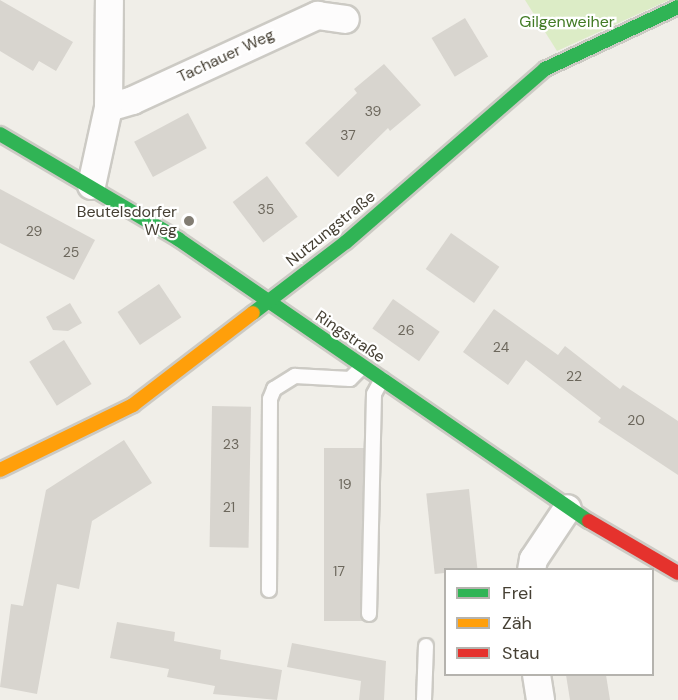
<!DOCTYPE html>
<html>
<head>
<meta charset="utf-8">
<style>
	body { margin:0 }
	#map { position:relative; width:678px; height:700px; overflow:hidden; background:#f0eee8; font-family:"DM Sans",sans-serif }
	div>[style] { position:absolute }
	.green>* { inset:0; background:#dcecc6 }
	.building>* { inset:0; background:#d8d5cf; transform-origin:0 0 }
	.roads { filter:drop-shadow(2px 0 #cccac4) drop-shadow(-2px 0 #cccac4) drop-shadow(0 2px #cccac4) drop-shadow(0 -2px #cccac4) }
	.lane>* { height:14px; margin:-7px; padding:0 7px; transform-origin:7px; border-radius:7px; background:#fdfcfc }
	.street>* { height:27px; margin:-13.5px; padding:0 13.5px; transform-origin:13.5px; border-radius:13.5px; background:#fdfcfc }
	.fast>* { height:14px; margin:-7px; padding:0 7px; transform-origin:7px; border-radius:7px; background:#30b455 }
	.slow>* { height:14px; margin:-7px; padding:0 7px; transform-origin:7px; border-radius:7px; background:#ff9f0a }
	.jam>* { height:14px; margin:-7px; padding:0 7px; transform-origin:7px; border-radius:7px; background:#e5322d }
	.dots>* { width:16px; height:16px; translate:-50% -50%; box-sizing:border-box; border:3px solid #fff; border-radius:50% }
	span { translate:-50% -50%; white-space:nowrap; text-align:center; line-height:1.15; -webkit-text-stroke:4.5px #fff; paint-order:stroke }
	.number-label { font-size:14px; color:#6c675c }
	.number-label span { -webkit-text-stroke-width:0 }
	.park-label { font-size:16px; color:#427b25 }
	.street-label { font-size:16px; color:#464034 }
	.poi-label { font-size:16px; color:#464034 }
	.right { translate:-100% -50%; text-align:right }
	.legend { position:absolute; left:444px; top:568px; width:210px; height:108px; box-sizing:border-box; background:#fff; border:2px solid #b5b3ae; margin:0; padding:8px 10px; list-style:none; font-size:18px; color:#464034 }
	.legend li { display:flex; align-items:center; gap:12px; height:30px }
	.legend b { width:30px; border:2px solid #b5b3ae }
</style>
</head>
<body>
<div id="map">
	<div class="green">
		<div style="clip-path:polygon(525px 0,669px 0,557px 51px)"></div>
	</div>
	<div class="building">
		<div style="clip-path:polygon(0 0,73px 42px,56px 71px,39px 61px,33px 71px,0 51px)"></div>
		<div style="left:465px;top:18px;width:45px;height:39px;rotate:59deg"></div>
		<div style="clip-path:polygon(384px 64px,421px 105px,390px 131px,388px 128px,338px 177px,305px 143px,357px 93px,354px 89px)"></div>
		<div style="left:188px;top:113px;width:40px;height:61px;rotate:62deg"></div>
		<div style="left:267px;top:176px;width:51px;height:43px;rotate:53deg"></div>
		<div style="clip-path:polygon(0 189px,95px 240px,74px 280px,0 243px)"></div>
		<div style="left:451px;top:233px;width:59px;height:44px;rotate:35deg"></div>
		<div style="left:159px;top:284px;width:40px;height:50px;rotate:56deg"></div>
		<div style="left:393px;top:299px;width:57px;height:36px;rotate:35deg"></div>
		<div style="clip-path:polygon(70px 303px,82px 323px,68px 331px,53px 330px,46px 317px)"></div>
		<div style="clip-path:polygon(494px 309px,558px 355px,565px 346px,620px 389px,623px 385px,678px 421px,678px 475px,598px 422px,601px 418px,526px 360px,508px 385px,463px 352px)"></div>
		<div style="left:64px;top:340px;width:52px;height:41px;rotate:58deg"></div>
		<div style="left:212px;top:406px;width:39px;height:141px;rotate:1deg"></div>
		<div style="clip-path:polygon(124px 440px,152px 483px,92px 521px,79px 589px,57px 584px,37px 694px,0 687px,11px 604px,23px 606px,46px 490px)"></div>
		<div style="left:324px;top:448px;width:40px;height:173px"></div>
		<div style="left:469px;top:489px;width:81px;height:43px;rotate:84deg"></div>
		<div style="clip-path:polygon(117px 622px,175px 632px,174px 641px,221px 650px,220px 659px,282px 670px,277px 700px,213px 694px,215px 686px,167px 677px,169px 669px,110px 658px)"></div>
		<div style="clip-path:polygon(292px 643px,386px 661px,384px 700px,359px 700px,361px 681px,287px 667px)"></div>
		<div style="clip-path:polygon(566px 675px,606px 675px,610px 700px,570px 700px)"></div>
	</div>
	<div class="roads">
		<div class="lane">
			<div style="left:269px;top:590px;width:191px;rotate:-89.7deg"></div>
			<div style="left:270px;top:399px;width:11px;rotate:-68deg"></div>
			<div style="left:274px;top:389px;width:25px;rotate:-32deg"></div>
			<div style="left:295px;top:376px;width:55px;rotate:3.1deg"></div>
			<div style="left:350px;top:379px;width:18px;rotate:-45deg"></div>
			<div style="left:369px;top:614px;width:220px;rotate:-88.7deg"></div>
			<div style="left:374px;top:394px;width:17px;rotate:-62deg"></div>
			<div style="left:424px;top:700px;width:54px;rotate:-87.9deg"></div>
		</div>
		<div class="street">
			<div style="left:108px;top:107px;width:25px;rotate:-16deg"></div>
			<div style="left:132px;top:100px;width:204px;rotate:-24.7deg"></div>
			<div style="left:317px;top:15px;width:28px;rotate:8deg"></div>
			<div style="left:91px;top:185px;width:80px;rotate:-77.7deg"></div>
			<div style="left:108px;top:107px;width:107px;rotate:-89.5deg"></div>
			<div style="left:531px;top:570px;width:11px;rotate:-80deg"></div>
			<div style="left:533px;top:559px;width:61px;rotate:-56.3deg"></div>
			<div style="left:536px;top:674px;width:26px;rotate:81deg"></div>
		</div>
		<div class="fast">
			<div style="left:0;top:134px;width:207px;rotate:30.5deg"></div>
			<div style="left:178px;top:239px;width:498px;rotate:34.5deg"></div>
			<div style="left:253px;top:313px;width:117px;rotate:-37.4deg"></div>
			<div style="left:346px;top:242px;width:264px;rotate:-41deg"></div>
			<div style="left:545px;top:69px;width:147px;rotate:-25deg"></div>
		</div>
		<div class="slow">
			<div style="left:0;top:470px;width:148px;rotate:-26deg"></div>
			<div style="left:133px;top:405px;width:151px;rotate:-37.5deg"></div>
		</div>
		<div class="jam">
			<div style="left:589px;top:521px;width:103px;rotate:30.3deg"></div>
		</div>
	</div>
	<div class="dots">
		<div style="left:189px;top:221px;background:#827d73"></div>
	</div>
	<div class="number-label">
		<span style="left:373px;top:111px">39</span>
		<span style="left:348px;top:135px">37</span>
		<span style="left:266px;top:209px">35</span>
		<span style="left:34px;top:231px">29</span>
		<span style="left:71px;top:252px">25</span>
		<span style="left:406px;top:330px">26</span>
		<span style="left:501px;top:347px">24</span>
		<span style="left:574px;top:376px">22</span>
		<span style="left:636px;top:420px">20</span>
		<span style="left:231px;top:444px">23</span>
		<span style="left:345px;top:484px">19</span>
		<span style="left:229px;top:507px">21</span>
		<span style="left:339px;top:571px">17</span>
	</div>
	<div class="park-label">
		<span style="left:567px;top:22px">Gilgenweiher</span>
	</div>
	<div class="street-label">
		<span style="left:226px;top:56px;rotate:-25deg">Tachauer Weg</span>
		<span style="left:331px;top:229px;rotate:-39deg">Nutzungstraße</span>
		<span style="left:350px;top:337px;rotate:34deg">Ringstraße</span>
	</div>
	<div class="poi-label">
		<span class="right" style="left:177px;top:221px">Beutelsdorfer<br>Weg</span>
	</div>
	<ul class="legend">
	<li><b style="height:8px;background:#30b455"></b>Frei</li>
	<li><b style="height:8px;background:#ff9f0a"></b>Zäh</li>
	<li><b style="height:8px;background:#e5322d"></b>Stau</li>
	</ul>
</div>
</body>
</html>
